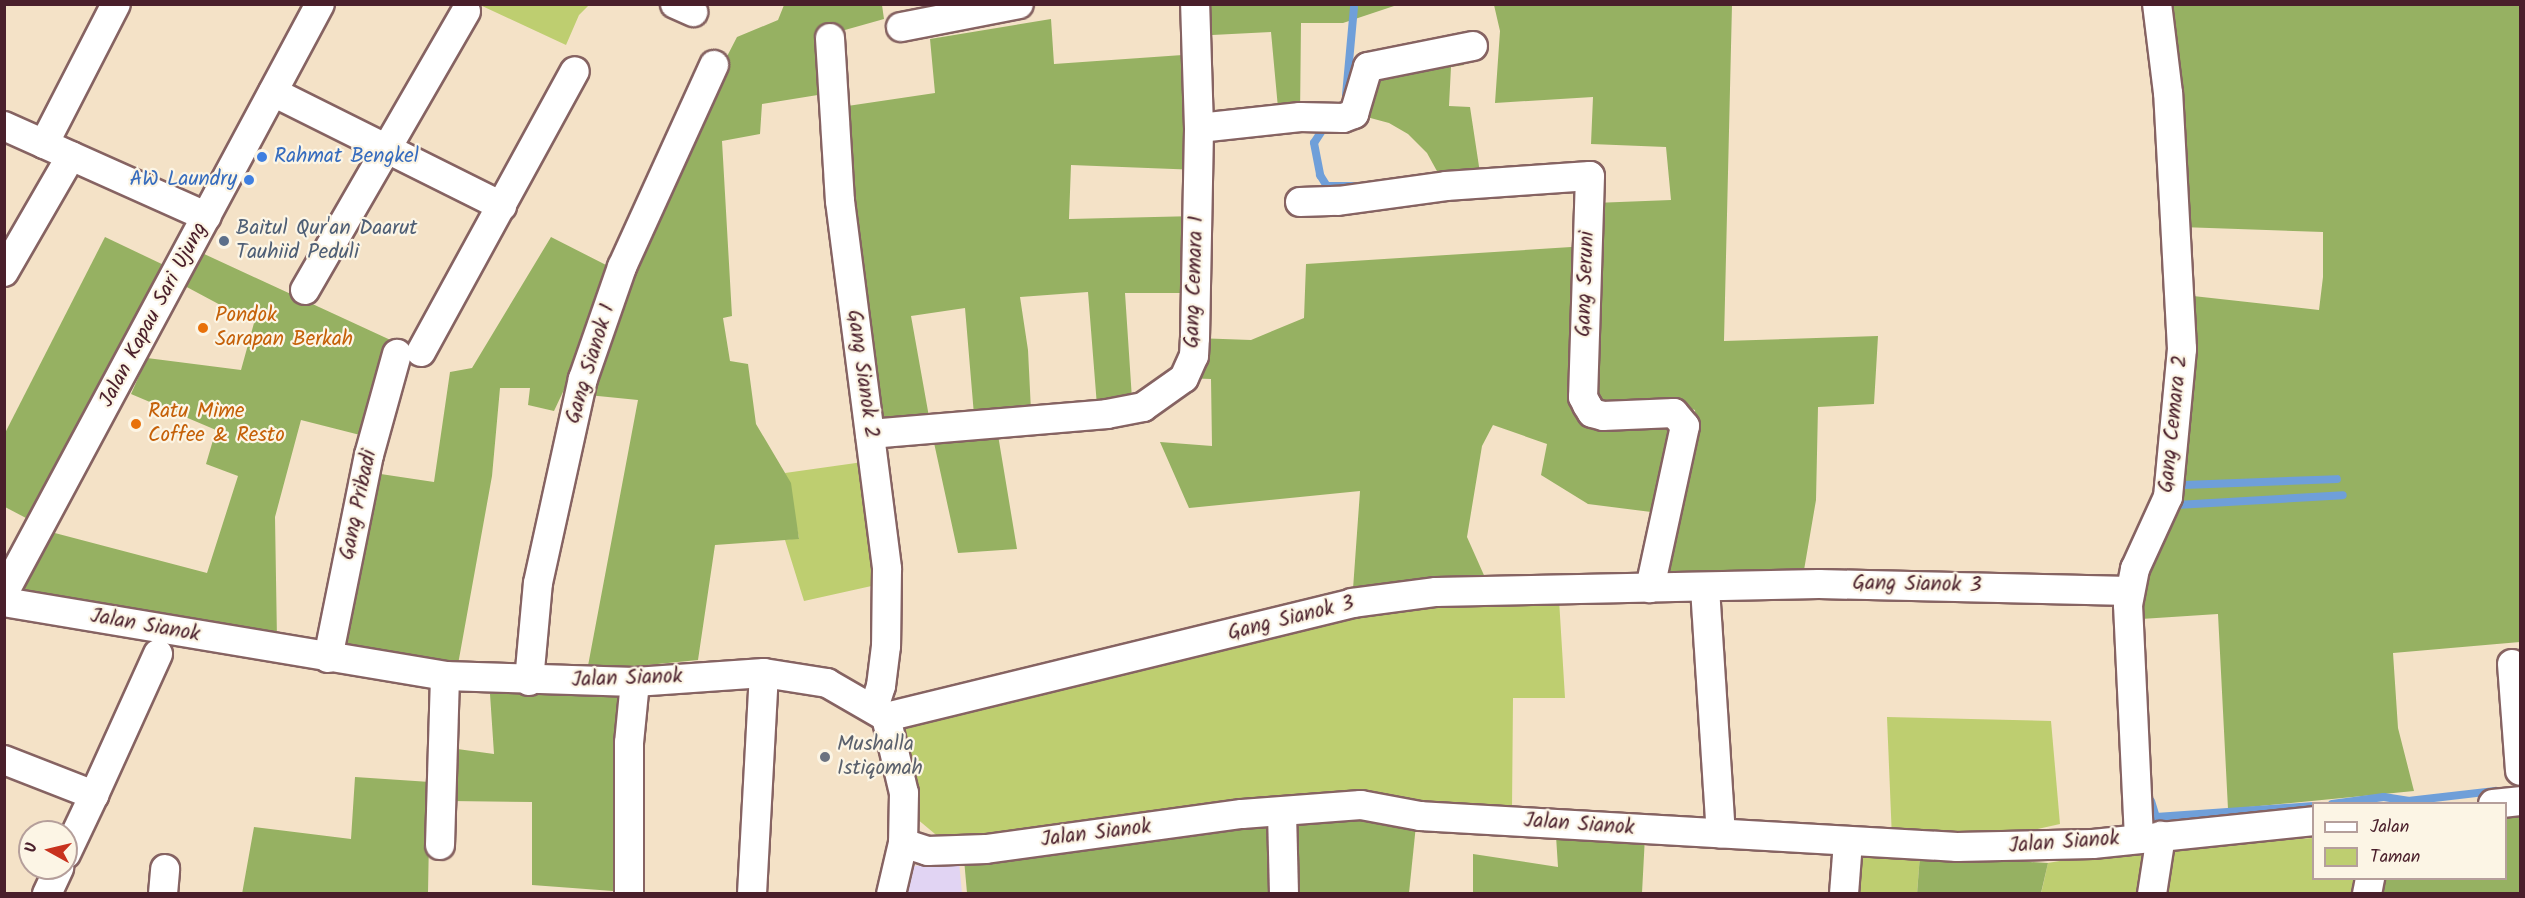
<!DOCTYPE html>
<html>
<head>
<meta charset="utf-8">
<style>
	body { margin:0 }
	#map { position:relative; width:2525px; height:898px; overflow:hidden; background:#f4e2c7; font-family:Kalam,sans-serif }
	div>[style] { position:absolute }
	.built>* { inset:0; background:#e1d4f3 }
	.green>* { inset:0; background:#bece70 }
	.forest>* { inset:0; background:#96b162 }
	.stream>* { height:8px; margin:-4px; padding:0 4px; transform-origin:4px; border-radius:4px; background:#6f9fd9 }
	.roads { filter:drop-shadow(2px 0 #866362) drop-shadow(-2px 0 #866362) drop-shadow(0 2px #866362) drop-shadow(0 -2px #866362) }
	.minor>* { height:28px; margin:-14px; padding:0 14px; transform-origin:14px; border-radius:14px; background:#fff }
	.dots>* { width:16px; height:16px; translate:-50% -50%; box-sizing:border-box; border:3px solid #fcf5e5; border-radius:50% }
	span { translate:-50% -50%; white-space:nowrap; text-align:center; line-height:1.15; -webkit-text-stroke:4.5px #fcf5e5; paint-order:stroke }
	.shop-label { font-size:21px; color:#366cbe }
	.left { translate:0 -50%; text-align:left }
	.right { translate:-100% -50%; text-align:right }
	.service-label { font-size:21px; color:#4e5e75 }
	.street-label { font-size:21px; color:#4a1f2b }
	.food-label { font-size:21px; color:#c56008 }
	.worship-label { font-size:21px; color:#5b616d }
	.frame { position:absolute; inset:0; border:6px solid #4a1f2b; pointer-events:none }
	.legend { position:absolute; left:2312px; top:802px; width:195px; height:78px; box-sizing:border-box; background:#fcf5e5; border:2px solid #b59f9b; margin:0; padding:8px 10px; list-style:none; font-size:18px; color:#4a1f2b }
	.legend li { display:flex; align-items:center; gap:12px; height:30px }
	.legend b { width:30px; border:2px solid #b59f9b }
	.north { position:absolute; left:18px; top:820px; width:60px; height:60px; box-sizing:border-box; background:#fcf5e5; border:2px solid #b59f9b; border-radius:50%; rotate:278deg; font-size:16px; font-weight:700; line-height:24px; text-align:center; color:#4a1f2b }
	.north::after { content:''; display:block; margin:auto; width:21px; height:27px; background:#c8321e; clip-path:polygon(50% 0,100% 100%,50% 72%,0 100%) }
</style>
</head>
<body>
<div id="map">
	<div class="built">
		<div style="clip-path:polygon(959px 862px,962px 893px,901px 894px,901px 867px)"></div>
	</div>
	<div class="green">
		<div style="clip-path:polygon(480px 5px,589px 5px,579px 15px,566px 45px)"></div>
		<div style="clip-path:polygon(863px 462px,876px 585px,804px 601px,785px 540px,799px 538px,785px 473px)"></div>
		<div style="clip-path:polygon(1444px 597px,1559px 599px,1565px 698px,1513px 698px,1512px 810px,972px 842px,941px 839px,910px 813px,899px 726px,1354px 613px)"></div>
		<div style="clip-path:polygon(1887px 717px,2051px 721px,2060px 824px,2019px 833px,1892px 839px)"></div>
		<div style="clip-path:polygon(2313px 838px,2314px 878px,2363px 879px,2360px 893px,2160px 894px,2167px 848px)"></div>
		<div style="clip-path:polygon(2152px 845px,2144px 893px,2041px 894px,2048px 863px)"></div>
		<div style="clip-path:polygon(1860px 850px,1920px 855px,1917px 893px,1855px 894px)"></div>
	</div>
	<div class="forest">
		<div style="clip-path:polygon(784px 5px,882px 5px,884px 19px,820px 37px,824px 94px,762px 104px,760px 134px,722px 141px,732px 316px,723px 318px,730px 361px,748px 364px,756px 424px,791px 483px,799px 539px,715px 545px,698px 660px,587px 671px,638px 400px,588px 395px,620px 295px,720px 70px,737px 37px,778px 20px)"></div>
		<div style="clip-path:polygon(1203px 5px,1397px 5px,1343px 23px,1301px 23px,1300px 117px,1279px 119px,1271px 32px,1212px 35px)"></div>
		<div style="clip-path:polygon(1494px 5px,1732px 5px,1724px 341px,1878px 336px,1874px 404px,1818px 407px,1816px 500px,1803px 576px,1659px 581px,1696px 436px,1695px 410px,1668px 403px,1598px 406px,1592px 399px,1594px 203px,1671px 200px,1666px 147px,1591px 144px,1593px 97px,1495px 103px,1500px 31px)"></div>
		<div style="clip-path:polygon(2166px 5px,2520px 5px,2520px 642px,2393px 653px,2398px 728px,2414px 791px,2228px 809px,2218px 614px,2141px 619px,2137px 587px,2171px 500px,2184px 295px,2319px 310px,2323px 277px,2323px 232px,2181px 227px)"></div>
		<div style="clip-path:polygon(1051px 19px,1054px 64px,1197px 54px,1199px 170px,1071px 165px,1069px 219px,1197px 216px,1196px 293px,1125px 293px,1132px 399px,1097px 406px,1088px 292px,1020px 297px,1028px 350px,1031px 411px,974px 415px,965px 308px,911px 316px,931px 428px,996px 423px,1017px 549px,958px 553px,931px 429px,870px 434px,834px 108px,935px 93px,930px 39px)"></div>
		<div style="clip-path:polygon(1460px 57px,1464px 65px,1451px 67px,1449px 106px,1470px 107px,1480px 173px,1438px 173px,1427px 153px,1408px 134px,1389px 123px,1363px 116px,1375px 75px)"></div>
		<div style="clip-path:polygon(105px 237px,168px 267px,26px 518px,5px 507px,4px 435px)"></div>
		<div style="clip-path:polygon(551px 237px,610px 267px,594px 326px,554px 411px,528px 405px,530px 388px,500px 388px,492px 476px,457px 670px,339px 650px,374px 473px,434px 482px,450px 372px,472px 368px)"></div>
		<div style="clip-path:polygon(1587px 246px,1587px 405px,1674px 413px,1667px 514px,1588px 504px,1541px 475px,1547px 444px,1493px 425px,1482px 446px,1467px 537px,1491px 591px,1352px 603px,1360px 491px,1189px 508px,1160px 442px,1212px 446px,1211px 379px,1184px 378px,1195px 338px,1251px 340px,1304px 318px,1306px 264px)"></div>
		<div style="clip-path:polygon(202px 253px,397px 343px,368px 437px,301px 420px,275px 517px,277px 640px,28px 600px,22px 585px,51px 532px,207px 573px,238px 476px,206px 464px,216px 430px,131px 394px,147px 358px,241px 370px,254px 323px,183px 285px)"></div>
		<div style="clip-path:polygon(619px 690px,613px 891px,532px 885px,532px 802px,450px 801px,450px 748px,494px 754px,490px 694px)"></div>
		<div style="clip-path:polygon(355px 777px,430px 782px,428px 893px,242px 894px,254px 827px,351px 839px)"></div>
		<div style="clip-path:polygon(1356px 812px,1416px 825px,1409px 893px,1294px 893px,1292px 820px)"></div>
		<div style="clip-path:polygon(2506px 814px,2520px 814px,2520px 893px,2375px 894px,2377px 879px,2506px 878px)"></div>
		<div style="clip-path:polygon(1274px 822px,1276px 893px,967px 893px,964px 859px)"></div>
		<div style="clip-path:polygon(1556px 836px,1645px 836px,1642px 893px,1473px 893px,1473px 854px,1558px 867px)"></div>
		<div style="clip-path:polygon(1920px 855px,2048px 863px,2041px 893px,1917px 894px)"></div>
	</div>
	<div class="stream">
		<div style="left:1346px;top:95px;width:88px;rotate:-84.8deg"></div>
		<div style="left:1325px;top:126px;width:20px;rotate:123deg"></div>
		<div style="left:1314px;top:143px;width:33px;rotate:79deg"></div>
		<div style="left:1320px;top:175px;width:13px;rotate:58deg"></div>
		<div style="left:1327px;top:186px;width:26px"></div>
		<div style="left:2184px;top:485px;width:153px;rotate:-2.2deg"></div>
		<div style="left:2177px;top:505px;width:166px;rotate:-3.4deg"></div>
		<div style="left:2151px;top:801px;width:17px;rotate:73deg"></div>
		<div style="left:2156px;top:817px;width:158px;rotate:-4deg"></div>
		<div style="left:2332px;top:804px;width:52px;rotate:-7.7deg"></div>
		<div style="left:2384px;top:797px;width:24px;rotate:9deg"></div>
		<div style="left:2408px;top:801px;width:88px;rotate:-6.6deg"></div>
	</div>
	<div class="roads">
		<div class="minor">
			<div style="left:675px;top:4px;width:20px;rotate:24deg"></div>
			<div style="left:901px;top:27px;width:120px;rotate:-11deg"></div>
			<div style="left:830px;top:38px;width:163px;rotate:86.5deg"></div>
			<div style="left:840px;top:201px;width:371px;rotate:82.7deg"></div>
			<div style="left:887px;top:569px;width:77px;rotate:90.7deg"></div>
			<div style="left:886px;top:646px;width:40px;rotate:97.1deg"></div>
			<div style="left:881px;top:686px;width:23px;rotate:108deg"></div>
			<div style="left:273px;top:92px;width:256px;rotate:26.5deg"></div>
			<div style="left:4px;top:126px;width:222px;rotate:24.1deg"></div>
			<div style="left:1199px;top:128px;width:102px;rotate:-6.2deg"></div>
			<div style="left:1300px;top:117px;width:43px;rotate:1.3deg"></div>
			<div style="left:1343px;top:118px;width:12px;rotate:-20deg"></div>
			<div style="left:1354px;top:114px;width:49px;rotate:-73.4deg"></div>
			<div style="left:1368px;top:67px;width:107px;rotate:-11.3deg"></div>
			<div style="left:44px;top:144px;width:157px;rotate:-62.8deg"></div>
			<div style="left:1300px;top:202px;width:38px;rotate:-2deg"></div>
			<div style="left:1338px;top:201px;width:109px;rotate:-7.9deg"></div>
			<div style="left:1446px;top:186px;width:144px;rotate:-4deg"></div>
			<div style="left:1590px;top:176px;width:221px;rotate:91.8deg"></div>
			<div style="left:1583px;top:397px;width:9px;rotate:63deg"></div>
			<div style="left:1587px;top:405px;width:9px;rotate:58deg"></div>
			<div style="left:1592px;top:413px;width:11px;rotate:15deg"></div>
			<div style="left:1603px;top:416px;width:71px;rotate:-2.4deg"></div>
			<div style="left:1674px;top:413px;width:17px;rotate:50deg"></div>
			<div style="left:1685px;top:426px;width:166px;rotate:102.2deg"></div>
			<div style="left:4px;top:272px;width:134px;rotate:-60deg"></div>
			<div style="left:305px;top:290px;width:322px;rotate:-60deg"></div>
			<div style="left:421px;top:352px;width:320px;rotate:-61.3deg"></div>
			<div style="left:870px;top:434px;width:238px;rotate:-4.8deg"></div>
			<div style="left:1107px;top:414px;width:37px;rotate:-11deg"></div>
			<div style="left:1143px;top:407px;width:50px;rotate:-35.3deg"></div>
			<div style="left:1184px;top:378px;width:24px;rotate:-66deg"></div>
			<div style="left:1194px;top:356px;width:18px;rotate:-87deg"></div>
			<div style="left:1195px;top:338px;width:210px;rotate:-88.9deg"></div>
			<div style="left:1199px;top:128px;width:124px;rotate:-91.8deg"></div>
			<div style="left:1705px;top:588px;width:246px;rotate:86.3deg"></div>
			<div style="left:4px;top:593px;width:668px;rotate:-61.79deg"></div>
			<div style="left:4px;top:602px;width:447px;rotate:9.5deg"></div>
			<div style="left:445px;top:676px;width:190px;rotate:1.8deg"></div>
			<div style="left:635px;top:682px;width:129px;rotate:-4deg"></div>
			<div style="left:764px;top:673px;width:64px;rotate:9deg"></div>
			<div style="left:827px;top:683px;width:68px;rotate:30deg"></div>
			<div style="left:886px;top:717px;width:78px;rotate:76.7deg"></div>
			<div style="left:904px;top:793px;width:50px;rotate:91.1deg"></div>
			<div style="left:903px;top:843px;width:52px;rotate:103.2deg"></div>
			<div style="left:328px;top:658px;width:207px;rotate:-78.6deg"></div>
			<div style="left:369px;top:455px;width:105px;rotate:-74.5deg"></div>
			<div style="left:2512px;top:664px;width:107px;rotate:85.7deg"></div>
			<div style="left:529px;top:681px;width:98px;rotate:-84.8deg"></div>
			<div style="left:538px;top:583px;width:209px;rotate:-77.6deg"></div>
			<div style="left:583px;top:379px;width:119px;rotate:-70.8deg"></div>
			<div style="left:622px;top:267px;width:222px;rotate:-65.5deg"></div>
			<div style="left:886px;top:717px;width:480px;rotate:-13.7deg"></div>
			<div style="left:1352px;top:603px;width:85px;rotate:-7.5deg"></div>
			<div style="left:1436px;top:592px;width:383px;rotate:-1.2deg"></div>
			<div style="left:1819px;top:584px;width:311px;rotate:1.3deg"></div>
			<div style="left:4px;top:760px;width:97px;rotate:21.3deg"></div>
			<div style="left:94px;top:795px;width:155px;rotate:-65.6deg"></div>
			<div style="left:2493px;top:804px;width:27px;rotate:-6deg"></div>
			<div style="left:1282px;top:812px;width:82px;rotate:88.6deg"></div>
			<div style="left:2139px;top:838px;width:233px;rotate:-92.7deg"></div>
			<div style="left:2128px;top:605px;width:37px;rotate:-79deg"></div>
			<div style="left:2135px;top:569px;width:79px;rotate:-65.4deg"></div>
			<div style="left:2168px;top:497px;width:149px;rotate:-84.6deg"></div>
			<div style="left:2182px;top:349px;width:256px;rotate:-93.1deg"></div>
			<div style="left:2168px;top:93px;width:90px;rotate:-97deg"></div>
			<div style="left:903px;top:843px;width:26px;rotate:18deg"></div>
			<div style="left:928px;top:851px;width:58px;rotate:-2deg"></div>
			<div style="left:986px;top:849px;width:258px;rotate:-7.8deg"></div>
			<div style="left:1242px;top:814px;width:119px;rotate:-4.3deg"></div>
			<div style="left:1361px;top:805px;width:60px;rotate:10.6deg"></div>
			<div style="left:1420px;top:816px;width:538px;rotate:3.3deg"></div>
			<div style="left:1957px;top:847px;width:136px;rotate:-1.3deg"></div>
			<div style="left:2093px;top:844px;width:222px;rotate:-5.9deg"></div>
			<div style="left:440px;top:845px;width:169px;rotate:-88.3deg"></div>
			<div style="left:66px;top:854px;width:65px;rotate:-64.6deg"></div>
			<div style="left:47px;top:894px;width:29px;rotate:-65deg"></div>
			<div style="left:163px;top:894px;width:25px;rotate:-85deg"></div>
			<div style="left:629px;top:894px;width:151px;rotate:-90deg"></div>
			<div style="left:629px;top:743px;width:61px;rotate:-84.4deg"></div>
			<div style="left:752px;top:894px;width:221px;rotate:-86.9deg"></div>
			<div style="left:1844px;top:894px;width:52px;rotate:-85.6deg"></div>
			<div style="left:2152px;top:894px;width:59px;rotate:-81.2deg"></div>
			<div style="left:2367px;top:894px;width:16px;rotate:-79deg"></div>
		</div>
	</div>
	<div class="dots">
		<div style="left:262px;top:157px;background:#3f7fe0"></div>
		<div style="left:249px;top:180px;background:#3f7fe0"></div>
		<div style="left:224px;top:241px;background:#5c6f8a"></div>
		<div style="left:203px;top:328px;background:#e8710a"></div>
		<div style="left:136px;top:424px;background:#e8710a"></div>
		<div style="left:825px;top:757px;background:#6b7280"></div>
	</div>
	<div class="shop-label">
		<span class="left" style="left:274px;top:157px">Rahmat Bengkel</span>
		<span class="right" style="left:237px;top:180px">AW Laundry</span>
	</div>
	<div class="service-label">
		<span class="left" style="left:236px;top:241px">Baitul Qur'an Daarut<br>Tauhiid Peduli</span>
	</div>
	<div class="street-label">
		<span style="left:1195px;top:282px;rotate:-88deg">Gang Cemara 1</span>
		<span style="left:1586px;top:284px;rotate:-88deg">Gang Seruni</span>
		<span style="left:154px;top:315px;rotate:-62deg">Jalan Kapau Sari Ujung</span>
		<span style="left:591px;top:364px;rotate:-73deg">Gang Sianok 1</span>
		<span style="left:862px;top:374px;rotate:82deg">Gang Sianok 2</span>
		<span style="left:2174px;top:424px;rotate:-84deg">Gang Cemara 2</span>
		<span style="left:359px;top:505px;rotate:-78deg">Gang Pribadi</span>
		<span style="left:1917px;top:585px;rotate:1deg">Gang Sianok 3</span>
		<span style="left:1291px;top:619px;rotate:-14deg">Gang Sianok 3</span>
		<span style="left:145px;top:626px;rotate:10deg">Jalan Sianok</span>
		<span style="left:627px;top:679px;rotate:-2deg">Jalan Sianok</span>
		<span style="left:1579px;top:825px;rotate:4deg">Jalan Sianok</span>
		<span style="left:1096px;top:834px;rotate:-7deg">Jalan Sianok</span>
		<span style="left:2064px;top:843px;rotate:-4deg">Jalan Sianok</span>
	</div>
	<div class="food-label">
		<span class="left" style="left:215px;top:328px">Pondok<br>Sarapan Berkah</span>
		<span class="left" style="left:148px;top:424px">Ratu Mime<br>Coffee &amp; Resto</span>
	</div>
	<div class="worship-label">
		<span class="left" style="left:837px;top:757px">Mushalla<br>Istiqomah</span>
	</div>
	<div class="frame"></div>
	<ul class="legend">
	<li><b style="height:8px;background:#fff"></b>Jalan</li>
	<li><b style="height:16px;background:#bece70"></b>Taman</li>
	</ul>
	<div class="north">U</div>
</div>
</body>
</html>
